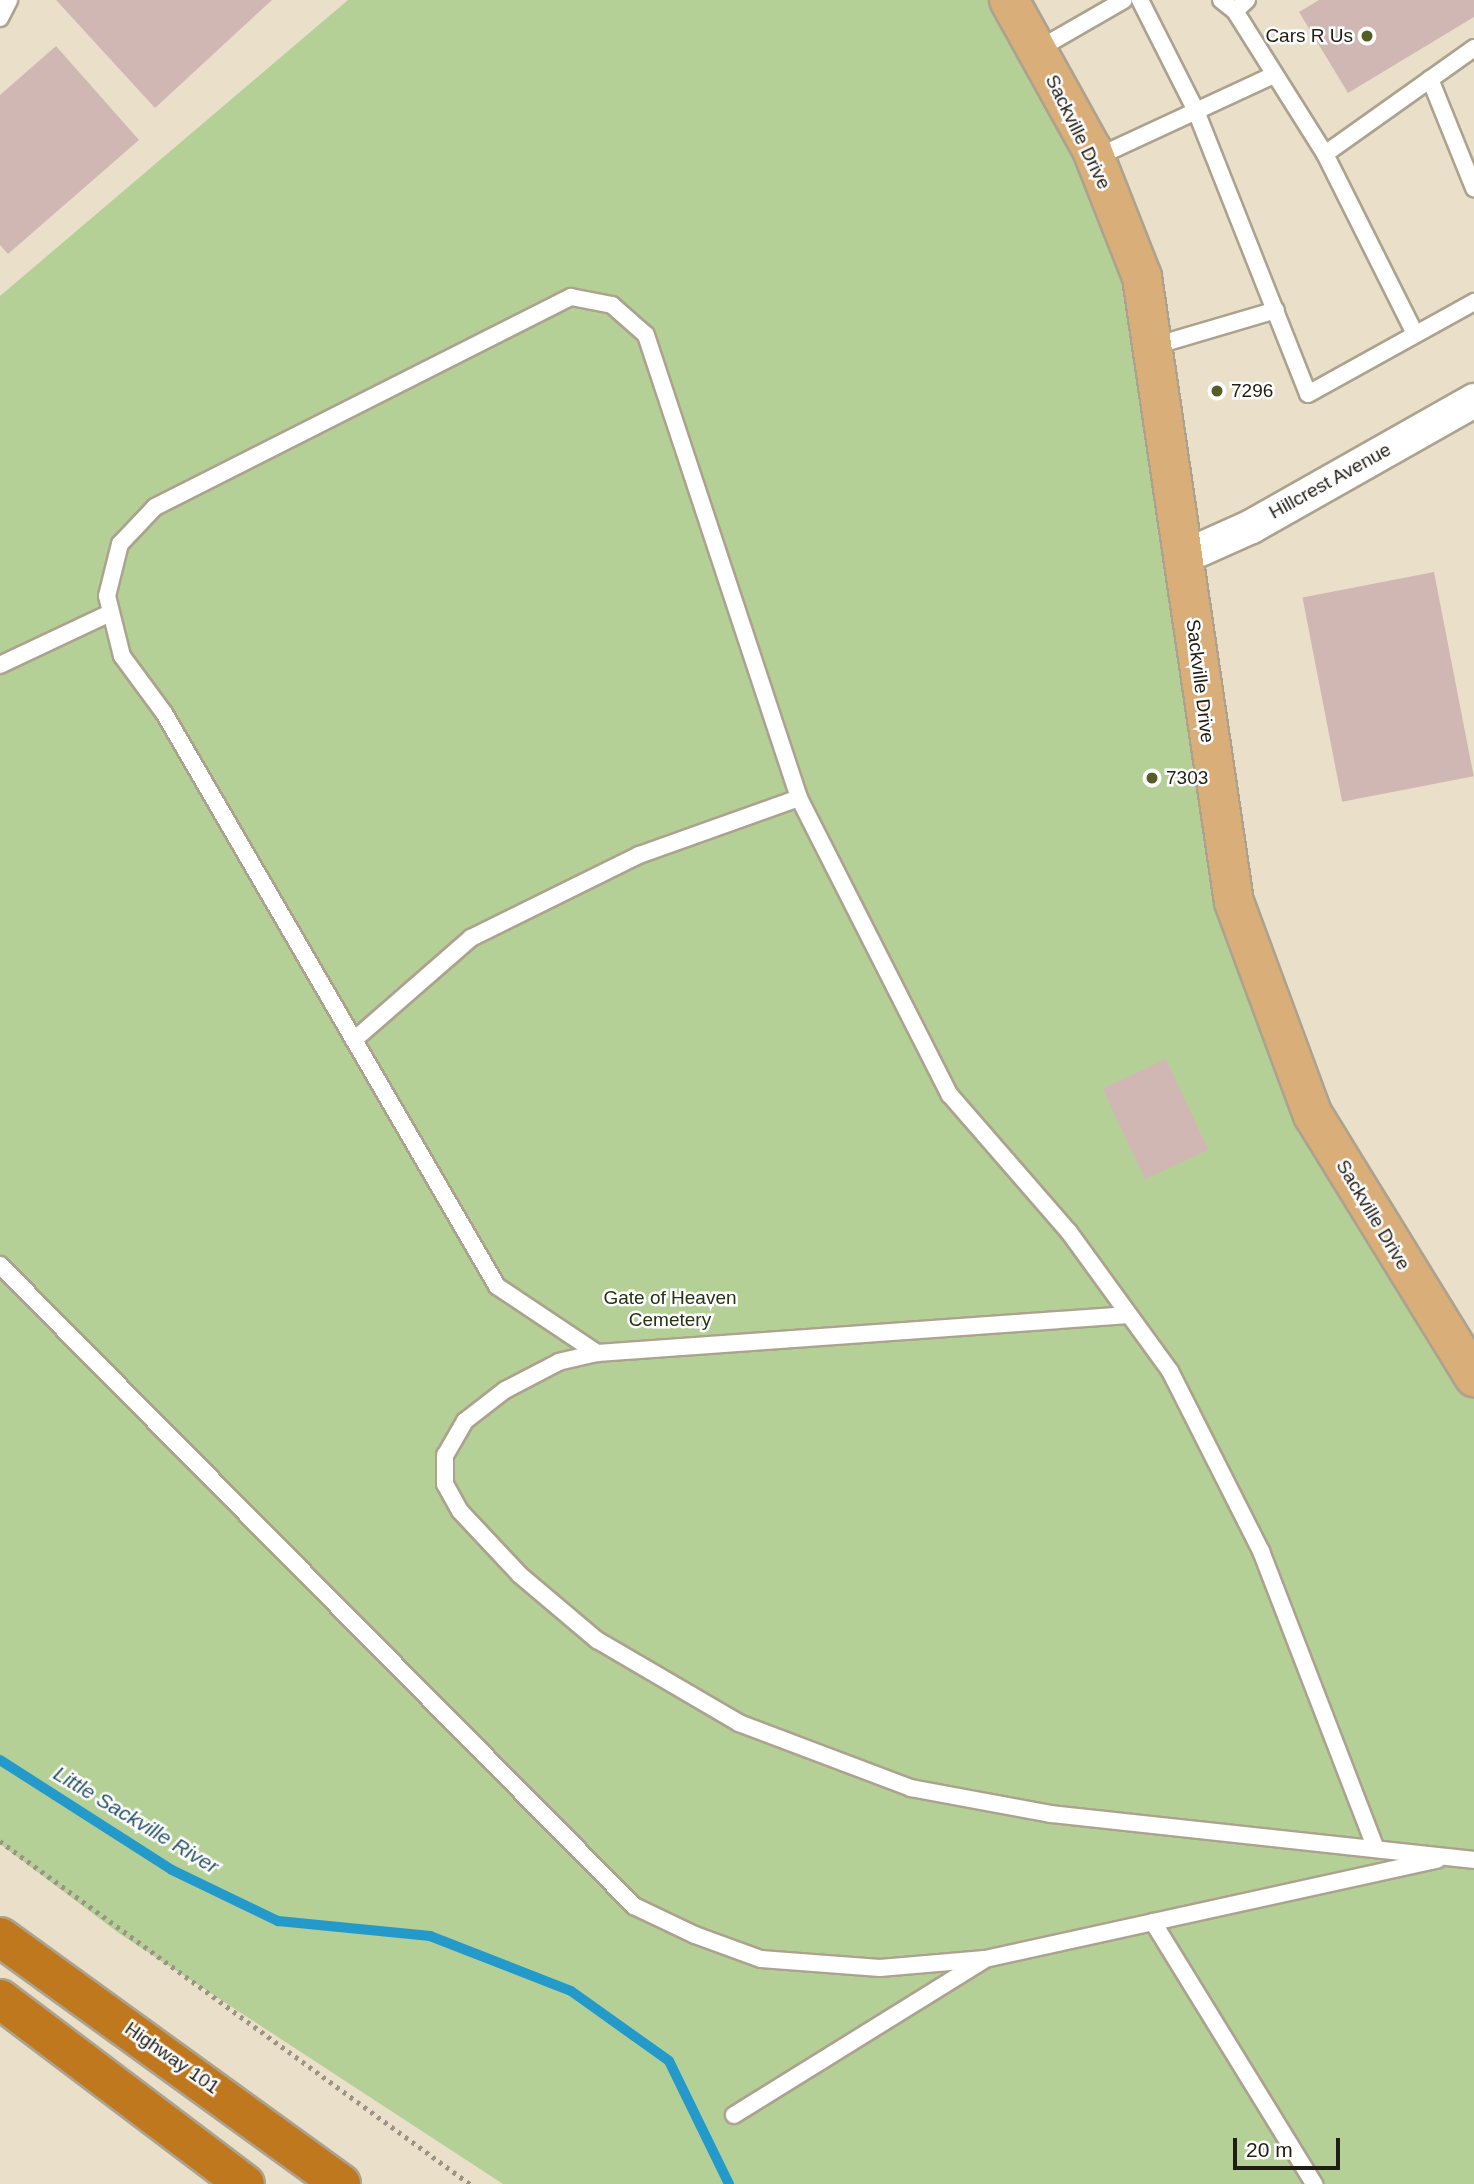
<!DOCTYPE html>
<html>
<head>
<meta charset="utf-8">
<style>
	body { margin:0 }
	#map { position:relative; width:1474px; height:2184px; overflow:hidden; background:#eae0ca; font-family:Arial,sans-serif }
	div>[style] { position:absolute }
	.green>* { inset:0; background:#b5d097 }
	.stream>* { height:10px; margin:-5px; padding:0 5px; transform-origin:5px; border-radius:5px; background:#239aca }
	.building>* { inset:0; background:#d1b7b3; transform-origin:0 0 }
	.path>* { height:4.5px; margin-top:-2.25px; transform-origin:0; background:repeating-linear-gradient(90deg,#9b9383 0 3.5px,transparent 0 8.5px) }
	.roads { filter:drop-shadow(2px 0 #aca28e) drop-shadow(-2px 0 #aca28e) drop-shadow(0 2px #aca28e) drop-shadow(0 -2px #aca28e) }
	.service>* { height:16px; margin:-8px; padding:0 8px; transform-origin:8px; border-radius:8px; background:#fff }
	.minor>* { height:33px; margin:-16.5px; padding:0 16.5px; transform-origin:16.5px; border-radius:16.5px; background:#fff }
	.primary>* { height:38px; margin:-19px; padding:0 19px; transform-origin:19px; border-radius:19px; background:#d9ae79 }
	.motorway>* { height:38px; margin:-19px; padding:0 19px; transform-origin:19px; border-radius:19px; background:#c0781f }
	.dots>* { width:19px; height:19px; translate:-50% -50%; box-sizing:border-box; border:4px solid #fff; border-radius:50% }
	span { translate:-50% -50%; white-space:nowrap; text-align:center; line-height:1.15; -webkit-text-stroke:5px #fff; paint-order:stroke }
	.poi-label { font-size:19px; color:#211d15 }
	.right { translate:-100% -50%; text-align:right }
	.left { translate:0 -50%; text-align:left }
	.street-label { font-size:19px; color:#211d15 }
	.park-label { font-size:19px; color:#243310 }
	.water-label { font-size:21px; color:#29566b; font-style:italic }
	.scale { position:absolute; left:1233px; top:2138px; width:107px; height:32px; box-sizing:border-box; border:4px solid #211d15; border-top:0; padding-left:9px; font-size:21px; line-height:24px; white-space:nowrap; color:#211d15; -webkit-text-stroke:5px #fff; paint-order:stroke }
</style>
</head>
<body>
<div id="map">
	<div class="green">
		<div style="clip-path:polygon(348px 0,1009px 0,1142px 277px,1209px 755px,1313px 1115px,1474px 1377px,1474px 2184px,503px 2184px,120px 1934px,0 1844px,0 296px)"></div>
	</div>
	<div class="stream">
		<div style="left:0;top:1760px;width:204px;rotate:32.6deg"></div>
		<div style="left:172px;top:1870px;width:118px;rotate:25.7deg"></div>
		<div style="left:278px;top:1921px;width:153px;rotate:5.6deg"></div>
		<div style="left:430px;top:1936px;width:151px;rotate:21.3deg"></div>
		<div style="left:571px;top:1991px;width:120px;rotate:35.5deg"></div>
		<div style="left:669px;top:2061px;width:137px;rotate:64deg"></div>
	</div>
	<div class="building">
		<div style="clip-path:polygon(56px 0,272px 0,155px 108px)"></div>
		<div style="clip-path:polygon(1319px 0,1474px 0,1474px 17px,1348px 93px,1299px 12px)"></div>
		<div style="clip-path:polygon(56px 46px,139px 140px,8px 254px,0 245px,0 95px)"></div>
		<div style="left:1434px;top:572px;width:208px;height:134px;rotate:79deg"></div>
		<div style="left:1166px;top:1059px;width:100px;height:70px;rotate:65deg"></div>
	</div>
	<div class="path">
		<div style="left:0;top:1841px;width:582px;rotate:36.12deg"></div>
	</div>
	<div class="roads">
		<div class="service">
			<div style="left:1140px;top:0;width:124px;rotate:63.2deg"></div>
			<div style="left:1196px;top:111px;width:304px;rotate:68.4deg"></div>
			<div style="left:1308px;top:394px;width:190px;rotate:-29deg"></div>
			<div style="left:1221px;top:0;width:18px;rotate:38deg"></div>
			<div style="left:1247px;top:0;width:16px;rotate:137deg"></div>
			<div style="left:1235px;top:11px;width:169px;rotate:57.8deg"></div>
			<div style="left:1325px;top:154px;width:183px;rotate:-35.4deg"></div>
			<div style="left:0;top:18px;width:20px;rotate:-63deg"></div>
			<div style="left:1037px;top:50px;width:100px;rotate:-29.9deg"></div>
			<div style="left:1430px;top:79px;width:118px;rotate:68deg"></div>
			<div style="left:1325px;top:154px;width:199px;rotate:63.4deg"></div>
			<div style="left:1095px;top:158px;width:195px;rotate:-24.9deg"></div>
			<div style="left:1154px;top:346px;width:127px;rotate:-16.4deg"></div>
			<div style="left:0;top:665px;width:122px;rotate:-25.3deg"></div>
			<div style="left:354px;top:1040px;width:155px;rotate:-41.1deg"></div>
			<div style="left:471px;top:938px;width:187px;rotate:-26.3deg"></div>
			<div style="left:639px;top:855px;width:170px;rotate:-19.6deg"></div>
			<div style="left:0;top:1265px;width:902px;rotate:45.31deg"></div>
			<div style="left:634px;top:1906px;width:68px;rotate:25.4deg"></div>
			<div style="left:695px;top:1935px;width:70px;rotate:20deg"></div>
			<div style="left:761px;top:1959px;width:119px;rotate:4.3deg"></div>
			<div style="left:880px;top:1968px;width:105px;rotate:-4.9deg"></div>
			<div style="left:985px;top:1959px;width:463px;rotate:-12.4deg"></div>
			<div style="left:1129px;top:1315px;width:533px;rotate:175.91deg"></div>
			<div style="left:597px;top:1353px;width:39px;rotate:167deg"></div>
			<div style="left:559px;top:1362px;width:61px;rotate:152.6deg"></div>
			<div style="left:505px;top:1390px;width:51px;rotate:142.2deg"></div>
			<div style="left:465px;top:1421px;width:39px;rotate:120deg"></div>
			<div style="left:445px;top:1455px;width:29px;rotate:90deg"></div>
			<div style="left:445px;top:1484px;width:31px;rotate:61deg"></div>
			<div style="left:460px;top:1511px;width:88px;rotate:46.8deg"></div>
			<div style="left:520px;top:1575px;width:101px;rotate:40.2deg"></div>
			<div style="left:597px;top:1640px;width:164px;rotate:30.3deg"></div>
			<div style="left:739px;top:1723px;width:184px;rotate:20.7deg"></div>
			<div style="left:911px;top:1788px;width:142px;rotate:10.5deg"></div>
			<div style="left:1051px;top:1814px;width:425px;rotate:6.2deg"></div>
			<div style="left:597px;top:1353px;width:120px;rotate:-146.2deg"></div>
			<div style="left:497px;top:1286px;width:663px;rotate:-120.16deg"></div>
			<div style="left:164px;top:713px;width:71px;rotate:-126.4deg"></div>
			<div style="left:122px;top:656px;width:62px;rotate:-104deg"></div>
			<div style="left:107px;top:596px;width:54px;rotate:-76deg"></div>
			<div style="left:120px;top:544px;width:51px;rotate:-46.6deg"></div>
			<div style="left:155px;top:507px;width:466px;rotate:-26.8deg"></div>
			<div style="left:571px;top:297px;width:42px;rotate:11deg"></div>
			<div style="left:612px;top:305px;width:45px;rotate:41.4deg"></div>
			<div style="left:646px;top:335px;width:488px;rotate:71.7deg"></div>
			<div style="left:799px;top:798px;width:333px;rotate:63.1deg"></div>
			<div style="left:950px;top:1095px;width:181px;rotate:49deg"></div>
			<div style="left:1069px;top:1232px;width:172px;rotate:54deg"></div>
			<div style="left:1170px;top:1371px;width:202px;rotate:63.2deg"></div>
			<div style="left:1261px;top:1551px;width:319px;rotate:68.9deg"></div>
			<div style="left:1153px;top:1922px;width:308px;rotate:58.4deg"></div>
			<div style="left:734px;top:2115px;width:292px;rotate:-31.8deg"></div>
		</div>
		<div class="minor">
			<div style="left:1184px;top:556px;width:73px;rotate:-24.1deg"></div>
			<div style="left:1251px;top:526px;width:256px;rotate:-29.5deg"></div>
		</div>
		<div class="primary">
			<div style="left:1009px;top:0;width:171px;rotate:61deg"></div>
			<div style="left:1092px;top:150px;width:136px;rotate:68.5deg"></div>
			<div style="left:1142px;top:277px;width:632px;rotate:81.63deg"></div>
			<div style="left:1234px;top:902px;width:227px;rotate:69.7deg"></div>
			<div style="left:1313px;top:1115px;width:308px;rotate:58.4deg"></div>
		</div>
		<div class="motorway">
			<div style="left:0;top:1937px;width:421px;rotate:35.9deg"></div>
			<div style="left:0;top:1999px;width:307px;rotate:37.1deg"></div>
		</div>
	</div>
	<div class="dots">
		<div style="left:1367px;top:36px;background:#565b28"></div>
		<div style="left:1217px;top:391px;background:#565b28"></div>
		<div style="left:1152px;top:778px;background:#565b28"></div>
	</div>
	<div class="poi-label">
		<span class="right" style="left:1353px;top:36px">Cars R Us</span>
		<span class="left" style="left:1231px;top:391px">7296</span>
		<span class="left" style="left:1166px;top:778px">7303</span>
	</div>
	<div class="street-label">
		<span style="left:1078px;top:132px;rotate:64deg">Sackville Drive</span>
		<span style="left:1330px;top:481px;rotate:-29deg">Hillcrest Avenue</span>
		<span style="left:1200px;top:681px;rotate:83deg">Sackville Drive</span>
		<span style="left:1373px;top:1215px;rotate:59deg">Sackville Drive</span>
		<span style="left:172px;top:2058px;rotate:35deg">Highway 101</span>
	</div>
	<div class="park-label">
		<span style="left:670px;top:1309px">Gate of Heaven<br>Cemetery</span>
	</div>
	<div class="water-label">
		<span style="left:136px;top:1820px;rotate:31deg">Little Sackville River</span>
	</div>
	<div class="scale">20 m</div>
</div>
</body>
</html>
